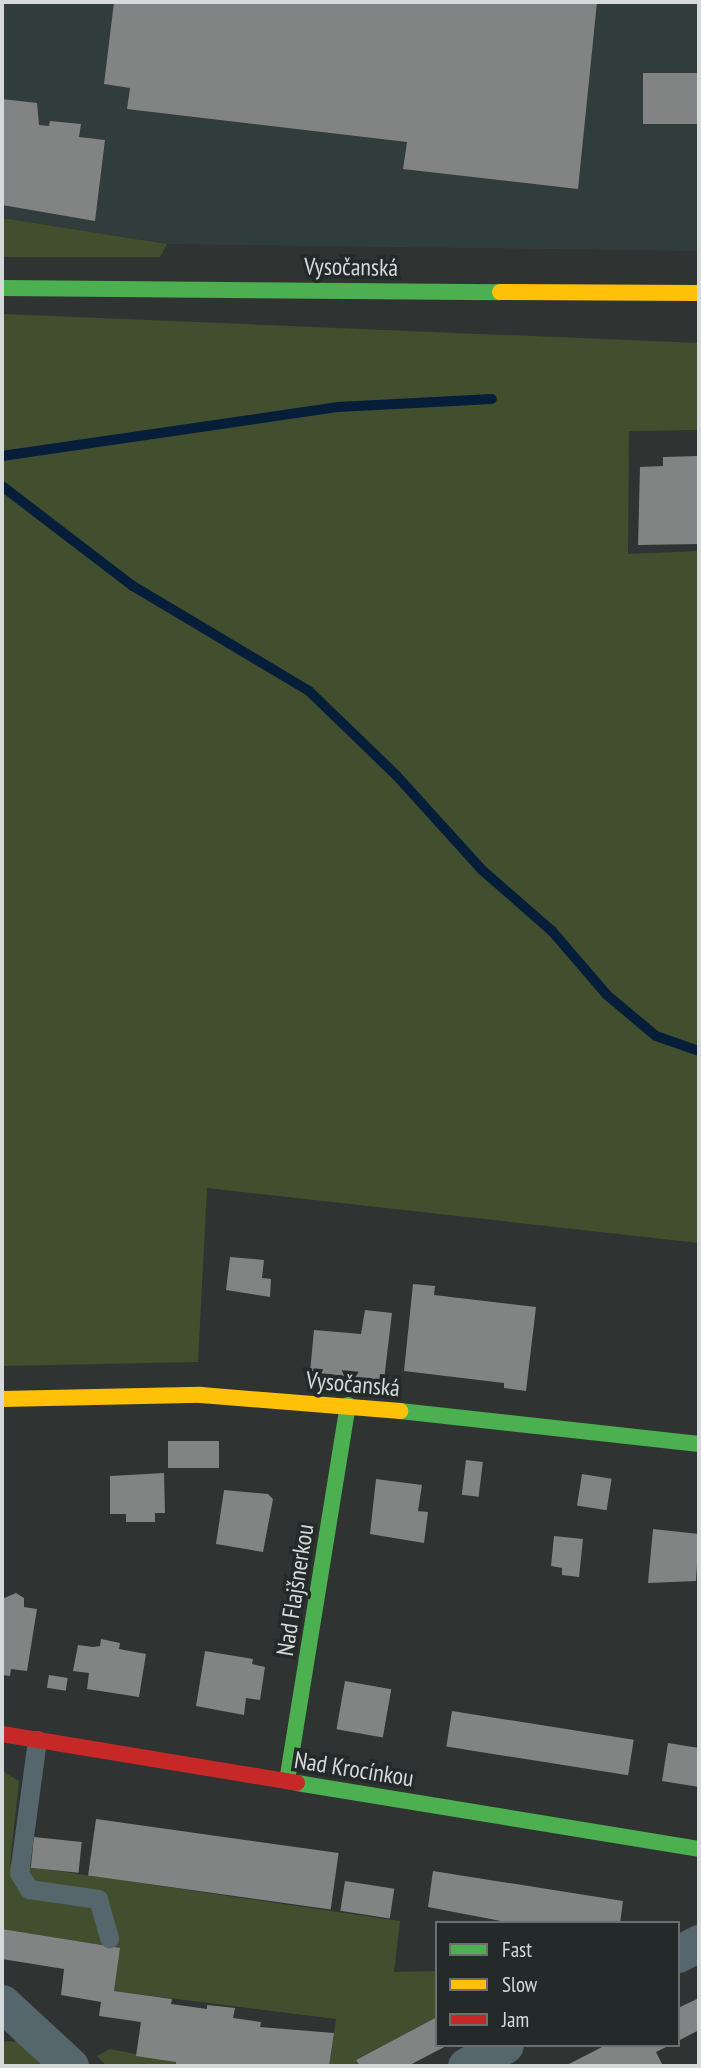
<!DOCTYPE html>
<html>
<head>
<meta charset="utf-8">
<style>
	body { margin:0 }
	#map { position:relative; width:701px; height:2068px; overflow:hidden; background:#2f3332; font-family:"PT Sans Narrow",sans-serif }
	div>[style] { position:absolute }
	.built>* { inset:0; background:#313d3c }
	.green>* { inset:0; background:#424f2f }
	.stream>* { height:10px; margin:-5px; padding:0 5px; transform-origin:5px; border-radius:5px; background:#061e39 }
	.building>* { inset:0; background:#828483; transform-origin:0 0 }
	.lane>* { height:19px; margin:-9.5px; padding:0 9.5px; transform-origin:9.5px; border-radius:9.5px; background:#55666c }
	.street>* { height:37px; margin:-18.5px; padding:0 18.5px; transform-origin:18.5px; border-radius:18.5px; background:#55666c }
	.fast>* { height:16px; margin:-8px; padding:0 8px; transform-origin:8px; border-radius:8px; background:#4caf50 }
	.slow>* { height:16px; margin:-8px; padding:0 8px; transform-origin:8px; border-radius:8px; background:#ffc107 }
	.jam>* { height:16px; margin:-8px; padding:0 8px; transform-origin:8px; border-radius:8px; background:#c62828 }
	span { translate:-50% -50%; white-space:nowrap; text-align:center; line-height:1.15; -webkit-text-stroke:7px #242a29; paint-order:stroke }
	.street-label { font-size:24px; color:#d6d9d9 }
	.frame { position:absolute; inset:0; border:4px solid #d6d9d9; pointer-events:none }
	.legend { position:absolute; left:435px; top:1921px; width:245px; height:126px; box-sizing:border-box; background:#242a29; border:2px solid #6b706f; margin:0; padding:9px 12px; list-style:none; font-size:21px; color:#d6d9d9 }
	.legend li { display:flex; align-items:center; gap:14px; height:35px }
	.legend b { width:35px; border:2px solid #6b706f }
</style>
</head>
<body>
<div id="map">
	<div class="built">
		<div style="clip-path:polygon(2px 2px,699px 4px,699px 251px,168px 244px,2px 218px)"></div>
	</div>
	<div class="green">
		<div style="clip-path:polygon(2px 218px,167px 244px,160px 257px,2px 257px)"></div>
		<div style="clip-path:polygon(2px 314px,699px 343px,699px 430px,629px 431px,628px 554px,699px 551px,699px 1243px,207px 1188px,198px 1362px,2px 1366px)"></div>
		<div style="clip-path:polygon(2px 1771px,19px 1781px,10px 1864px,400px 1921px,394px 1972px,437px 1971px,437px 2017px,357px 2059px,360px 2066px,329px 2066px,336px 2019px,114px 1991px,119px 1948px,2px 1929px)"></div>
		<div style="clip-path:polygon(2px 2041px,21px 2042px,53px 2066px,2px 2066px)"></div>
		<div style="clip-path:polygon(110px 2049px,176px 2062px,176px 2066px,107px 2066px,97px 2056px)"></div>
	</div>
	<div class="stream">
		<div style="left:2px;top:456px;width:340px;rotate:-8.3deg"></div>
		<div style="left:338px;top:407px;width:154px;rotate:-3deg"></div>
		<div style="left:2px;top:486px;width:165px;rotate:37.4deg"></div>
		<div style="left:133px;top:586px;width:205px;rotate:30.8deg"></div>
		<div style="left:309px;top:691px;width:121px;rotate:44deg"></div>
		<div style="left:396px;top:775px;width:128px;rotate:47.8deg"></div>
		<div style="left:482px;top:870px;width:93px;rotate:41.1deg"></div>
		<div style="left:552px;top:931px;width:84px;rotate:49.3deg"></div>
		<div style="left:607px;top:995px;width:64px;rotate:39.9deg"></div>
		<div style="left:656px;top:1036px;width:46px;rotate:19.2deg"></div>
	</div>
	<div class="building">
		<div style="clip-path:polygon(114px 2px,597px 2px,578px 189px,403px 169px,407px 142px,127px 109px,130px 88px,104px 84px)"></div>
		<div style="left:699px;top:73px;width:51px;height:56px;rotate:90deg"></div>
		<div style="clip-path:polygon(2px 99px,37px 103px,39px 125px,49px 126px,50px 121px,81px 124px,79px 137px,105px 140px,95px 221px,2px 205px)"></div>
		<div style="clip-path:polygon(699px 456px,699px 544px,638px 545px,640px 467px,663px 466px,663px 457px)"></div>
		<div style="clip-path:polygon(230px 1257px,264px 1260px,262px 1278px,271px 1279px,270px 1297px,226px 1290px)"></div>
		<div style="clip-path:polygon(413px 1284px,435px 1286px,434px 1295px,536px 1307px,526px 1391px,504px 1388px,504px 1383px,404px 1371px)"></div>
		<div style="clip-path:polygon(365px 1310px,392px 1313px,384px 1380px,310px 1372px,314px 1330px,361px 1334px)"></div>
		<div style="left:168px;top:1441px;width:51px;height:27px"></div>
		<div style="left:466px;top:1460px;width:17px;height:35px;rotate:7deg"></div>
		<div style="clip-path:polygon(164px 1473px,165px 1513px,155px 1513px,155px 1522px,126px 1522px,126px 1514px,110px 1514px,110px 1476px)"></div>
		<div style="left:582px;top:1474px;width:30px;height:32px;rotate:9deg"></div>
		<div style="clip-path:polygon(376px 1479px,422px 1485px,418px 1511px,428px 1512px,424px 1543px,370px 1534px)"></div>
		<div style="clip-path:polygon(224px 1490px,268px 1494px,273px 1499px,263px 1552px,216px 1544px)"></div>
		<div style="clip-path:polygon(653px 1529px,699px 1534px,696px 1581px,648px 1583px)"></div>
		<div style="clip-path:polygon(554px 1536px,583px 1539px,579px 1577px,562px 1575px,562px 1568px,551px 1566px)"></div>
		<div style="clip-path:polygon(16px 1593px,24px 1598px,24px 1607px,37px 1609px,27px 1671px,11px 1669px,10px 1676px,2px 1675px,2px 1599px)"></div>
		<div style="clip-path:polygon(101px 1639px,120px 1643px,119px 1649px,146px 1654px,139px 1697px,87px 1689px,89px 1673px,73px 1671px,78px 1645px,93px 1647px,100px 1646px)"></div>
		<div style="clip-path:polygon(205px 1651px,253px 1659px,252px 1664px,265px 1667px,260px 1700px,246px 1698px,244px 1715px,196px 1706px)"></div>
		<div style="left:49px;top:1675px;width:19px;height:13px;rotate:9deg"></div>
		<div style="left:345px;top:1681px;width:47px;height:49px;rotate:10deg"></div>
		<div style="left:452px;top:1711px;width:184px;height:36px;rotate:9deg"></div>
		<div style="clip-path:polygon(668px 1743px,699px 1748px,699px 1787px,662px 1781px)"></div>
		<div style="left:96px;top:1819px;width:245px;height:57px;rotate:8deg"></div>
		<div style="left:34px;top:1837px;width:48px;height:31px;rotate:6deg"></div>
		<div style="clip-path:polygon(433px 1871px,623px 1901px,620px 1923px,511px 1923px,428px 1907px)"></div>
		<div style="left:345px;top:1881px;width:50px;height:30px;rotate:9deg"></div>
		<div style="clip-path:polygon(2px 1929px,120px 1948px,114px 1991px,172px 1999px,171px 2004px,207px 2009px,207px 2005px,235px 2008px,233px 2018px,261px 2022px,260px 2027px,334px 2033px,329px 2066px,176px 2066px,176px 2062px,136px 2056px,141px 2022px,99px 2016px,101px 2002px,61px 1995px,64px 1969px,2px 1959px)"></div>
		<div style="clip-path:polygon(699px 1998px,699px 2030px,678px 2041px,678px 2008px)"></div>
		<div style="clip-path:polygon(437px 2017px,437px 2045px,448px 2045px,408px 2066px,360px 2066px,356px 2060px)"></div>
		<div style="clip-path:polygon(606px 2045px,670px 2045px,656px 2052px,663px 2066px,565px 2066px)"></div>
	</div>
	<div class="lane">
		<div style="left:37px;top:1740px;width:134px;rotate:97.7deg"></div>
		<div style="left:19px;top:1873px;width:19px;rotate:58deg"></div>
		<div style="left:29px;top:1889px;width:70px;rotate:8.2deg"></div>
		<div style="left:98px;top:1899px;width:41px;rotate:74.2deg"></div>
	</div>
	<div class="street">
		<div style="left:678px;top:1954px;width:24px;rotate:-28deg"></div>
		<div style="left:2px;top:2003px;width:93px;rotate:42.8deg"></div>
		<div style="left:466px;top:2066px;width:44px;rotate:-28.3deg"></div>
	</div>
	<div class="fast">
		<div style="left:2px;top:288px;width:498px;rotate:0.5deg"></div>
		<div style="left:400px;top:1411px;width:301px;rotate:6.3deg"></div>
		<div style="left:287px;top:1781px;width:381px;rotate:-80.8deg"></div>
		<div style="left:297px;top:1783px;width:407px;rotate:9.3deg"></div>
	</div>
	<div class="slow">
		<div style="left:500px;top:292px;width:199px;rotate:0.3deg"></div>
		<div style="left:2px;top:1399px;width:199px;rotate:-1.2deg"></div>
		<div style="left:201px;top:1395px;width:200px;rotate:4.6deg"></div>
	</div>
	<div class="jam">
		<div style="left:2px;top:1734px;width:299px;rotate:9.4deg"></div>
	</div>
	<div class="street-label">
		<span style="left:351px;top:267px;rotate:1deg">Vysočanská</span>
		<span style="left:353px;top:1384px;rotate:5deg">Vysočanská</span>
		<span style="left:295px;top:1590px;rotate:-81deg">Nad Flajšnerkou</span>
		<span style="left:354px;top:1769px;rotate:9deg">Nad Krocínkou</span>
	</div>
	<div class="frame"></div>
	<ul class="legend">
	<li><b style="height:9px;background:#4caf50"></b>Fast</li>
	<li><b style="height:9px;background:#ffc107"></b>Slow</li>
	<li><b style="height:9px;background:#c62828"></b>Jam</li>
	</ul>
</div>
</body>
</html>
